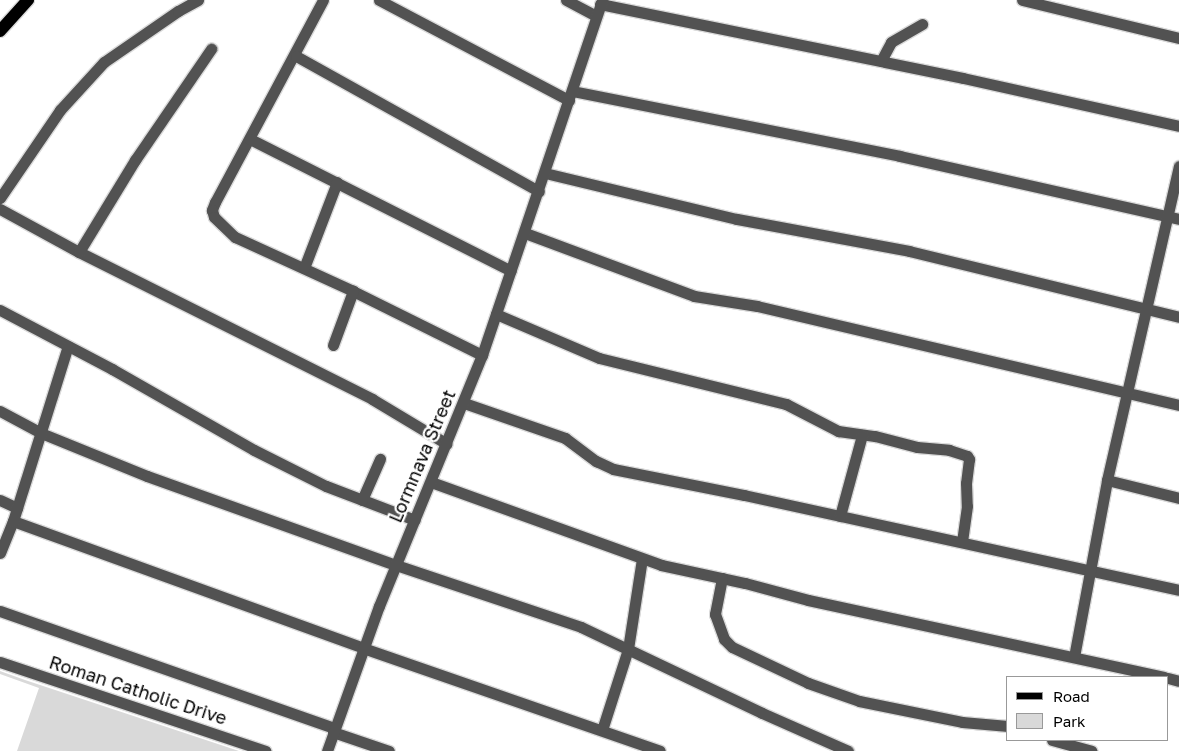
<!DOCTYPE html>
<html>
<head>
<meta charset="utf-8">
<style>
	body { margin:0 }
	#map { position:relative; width:1179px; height:751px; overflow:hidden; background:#fff; font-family:"Golos Text",sans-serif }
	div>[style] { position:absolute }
	.green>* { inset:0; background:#d9d9d9 }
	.roads { filter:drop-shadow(1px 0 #dbdbdb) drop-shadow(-1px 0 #dbdbdb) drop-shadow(0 1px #dbdbdb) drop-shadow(0 -1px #dbdbdb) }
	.minor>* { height:11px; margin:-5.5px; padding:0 5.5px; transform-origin:5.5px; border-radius:5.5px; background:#525252 }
	.major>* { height:12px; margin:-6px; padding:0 6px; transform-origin:6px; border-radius:6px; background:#000 }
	span { translate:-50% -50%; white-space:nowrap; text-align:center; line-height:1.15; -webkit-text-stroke:4.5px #fff; paint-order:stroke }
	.street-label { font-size:18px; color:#000 }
	.legend { position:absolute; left:1006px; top:676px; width:162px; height:65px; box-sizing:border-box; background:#fff; border:1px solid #999; margin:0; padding:6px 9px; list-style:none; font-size:15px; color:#000 }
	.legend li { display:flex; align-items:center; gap:10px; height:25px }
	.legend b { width:25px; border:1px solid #999 }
</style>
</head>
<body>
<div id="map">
	<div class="green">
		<div style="clip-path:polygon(0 671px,25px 680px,239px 751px,17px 751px,39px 688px,0 674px)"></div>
	</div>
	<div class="roads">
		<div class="minor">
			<div style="left:323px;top:0;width:229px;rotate:118.1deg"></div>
			<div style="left:215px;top:202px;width:9px;rotate:111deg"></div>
			<div style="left:212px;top:210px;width:7px;rotate:74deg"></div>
			<div style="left:214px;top:217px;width:29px;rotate:44deg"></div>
			<div style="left:235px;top:237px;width:130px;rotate:24.6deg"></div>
			<div style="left:353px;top:291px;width:144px;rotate:26.4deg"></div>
			<div style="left:379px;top:0;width:215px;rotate:27.8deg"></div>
			<div style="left:566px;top:0;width:34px;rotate:28deg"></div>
			<div style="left:1022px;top:0;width:162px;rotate:13.6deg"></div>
			<div style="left:600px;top:4px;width:370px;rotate:11.5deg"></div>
			<div style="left:963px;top:78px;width:221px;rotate:12.5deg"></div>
			<div style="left:296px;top:56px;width:278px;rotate:29.1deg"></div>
			<div style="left:881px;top:61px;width:21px;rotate:-62deg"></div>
			<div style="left:891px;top:42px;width:36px;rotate:-30deg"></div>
			<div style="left:572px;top:91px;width:334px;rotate:11.2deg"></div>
			<div style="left:900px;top:156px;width:286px;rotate:12.7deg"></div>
			<div style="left:250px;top:139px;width:292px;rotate:26.8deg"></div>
			<div style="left:545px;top:173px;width:197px;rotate:13.5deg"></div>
			<div style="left:737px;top:219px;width:175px;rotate:10.5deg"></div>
			<div style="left:909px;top:251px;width:278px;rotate:13.7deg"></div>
			<div style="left:0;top:198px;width:107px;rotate:-55.7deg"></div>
			<div style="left:60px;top:110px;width:65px;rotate:-47.5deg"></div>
			<div style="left:104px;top:62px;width:90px;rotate:-34.6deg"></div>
			<div style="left:178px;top:11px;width:23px;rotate:-29deg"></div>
			<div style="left:0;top:209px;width:90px;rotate:28.6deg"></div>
			<div style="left:79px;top:252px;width:328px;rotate:26.6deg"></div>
			<div style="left:372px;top:399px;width:87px;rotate:31deg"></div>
			<div style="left:525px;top:233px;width:180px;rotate:20.4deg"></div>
			<div style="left:694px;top:296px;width:64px;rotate:9deg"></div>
			<div style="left:757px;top:306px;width:433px;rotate:13.2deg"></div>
			<div style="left:79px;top:252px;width:108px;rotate:-58.7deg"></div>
			<div style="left:135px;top:160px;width:135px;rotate:-55.6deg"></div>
			<div style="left:304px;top:268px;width:92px;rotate:-69deg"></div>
			<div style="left:0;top:310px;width:127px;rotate:27.8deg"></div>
			<div style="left:112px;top:369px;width:163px;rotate:29.7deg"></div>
			<div style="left:254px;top:450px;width:80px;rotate:26.6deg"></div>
			<div style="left:326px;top:486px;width:95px;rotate:20.9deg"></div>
			<div style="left:496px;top:314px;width:112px;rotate:23.1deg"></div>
			<div style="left:599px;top:358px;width:193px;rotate:13.8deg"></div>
			<div style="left:786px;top:404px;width:59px;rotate:27.4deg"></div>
			<div style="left:838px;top:431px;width:37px;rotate:8deg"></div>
			<div style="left:875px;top:436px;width:43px;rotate:14.7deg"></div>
			<div style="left:917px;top:447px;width:32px;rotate:5deg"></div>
			<div style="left:949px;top:450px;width:19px;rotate:18deg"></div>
			<div style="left:967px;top:456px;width:4px;rotate:56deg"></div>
			<div style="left:969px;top:459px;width:24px;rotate:97deg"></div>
			<div style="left:966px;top:483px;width:23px;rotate:88deg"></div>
			<div style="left:967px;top:506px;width:36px;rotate:98deg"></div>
			<div style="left:333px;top:345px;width:58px;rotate:-69.7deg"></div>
			<div style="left:464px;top:403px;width:107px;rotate:19.1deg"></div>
			<div style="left:565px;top:438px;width:39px;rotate:37deg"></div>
			<div style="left:596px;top:461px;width:19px;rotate:25deg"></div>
			<div style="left:613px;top:469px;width:134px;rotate:11.2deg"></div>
			<div style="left:744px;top:495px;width:445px;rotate:12.3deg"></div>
			<div style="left:0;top:411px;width:47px;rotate:28.2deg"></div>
			<div style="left:41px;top:433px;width:114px;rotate:22.1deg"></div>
			<div style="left:147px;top:476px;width:264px;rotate:19.7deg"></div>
			<div style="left:396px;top:565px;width:195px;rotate:18.5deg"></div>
			<div style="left:581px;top:627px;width:200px;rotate:25.4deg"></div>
			<div style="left:762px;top:713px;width:94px;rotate:23.8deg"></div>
			<div style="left:1107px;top:480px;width:74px;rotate:14deg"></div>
			<div style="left:431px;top:482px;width:245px;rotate:19.8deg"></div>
			<div style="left:661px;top:565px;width:86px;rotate:12.1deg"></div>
			<div style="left:745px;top:583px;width:65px;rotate:15.1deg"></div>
			<div style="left:808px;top:600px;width:364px;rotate:12.2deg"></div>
			<div style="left:0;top:500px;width:19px;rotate:25deg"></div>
			<div style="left:362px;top:500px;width:45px;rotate:-66.3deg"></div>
			<div style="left:840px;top:516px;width:84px;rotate:-74.8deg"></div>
			<div style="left:13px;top:521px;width:372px;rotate:19.9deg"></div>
			<div style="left:363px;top:648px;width:314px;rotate:19.1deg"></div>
			<div style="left:0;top:553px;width:35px;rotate:-68deg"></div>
			<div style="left:13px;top:521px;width:183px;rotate:-72.6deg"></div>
			<div style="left:722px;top:578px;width:37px;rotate:101deg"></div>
			<div style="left:715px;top:614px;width:27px;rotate:70deg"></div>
			<div style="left:724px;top:639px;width:11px;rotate:45deg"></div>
			<div style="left:732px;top:647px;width:84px;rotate:25.3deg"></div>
			<div style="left:808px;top:683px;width:54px;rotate:19.4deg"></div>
			<div style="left:859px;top:701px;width:105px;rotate:11.5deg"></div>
			<div style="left:962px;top:722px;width:46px;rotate:5deg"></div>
			<div style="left:0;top:611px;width:354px;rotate:19.3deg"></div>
			<div style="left:1074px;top:657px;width:180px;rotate:-79.4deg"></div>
			<div style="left:1107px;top:480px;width:322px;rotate:-77.1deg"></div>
			<div style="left:0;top:662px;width:280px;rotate:18.5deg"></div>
			<div style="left:1168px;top:678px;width:11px;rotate:15deg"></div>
			<div style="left:602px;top:730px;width:85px;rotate:-72.2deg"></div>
			<div style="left:628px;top:649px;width:91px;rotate:-81.2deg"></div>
			<div style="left:333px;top:732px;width:59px;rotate:18.7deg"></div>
			<div style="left:1052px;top:740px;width:41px;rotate:15.4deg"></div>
			<div style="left:327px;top:751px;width:154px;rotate:-70.3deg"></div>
			<div style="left:379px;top:606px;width:271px;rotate:-67.7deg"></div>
			<div style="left:482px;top:355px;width:375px;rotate:-71.3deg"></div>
		</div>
		<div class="major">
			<div style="left:0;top:31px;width:42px;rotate:-47.9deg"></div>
		</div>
	</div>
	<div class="street-label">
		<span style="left:422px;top:456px;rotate:-67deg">Lormnava Street</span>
		<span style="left:138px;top:690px;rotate:18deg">Roman Catholic Drive</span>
	</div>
	<ul class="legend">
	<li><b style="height:6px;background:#000"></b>Road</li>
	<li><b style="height:14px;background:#d9d9d9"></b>Park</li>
	</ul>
</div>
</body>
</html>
